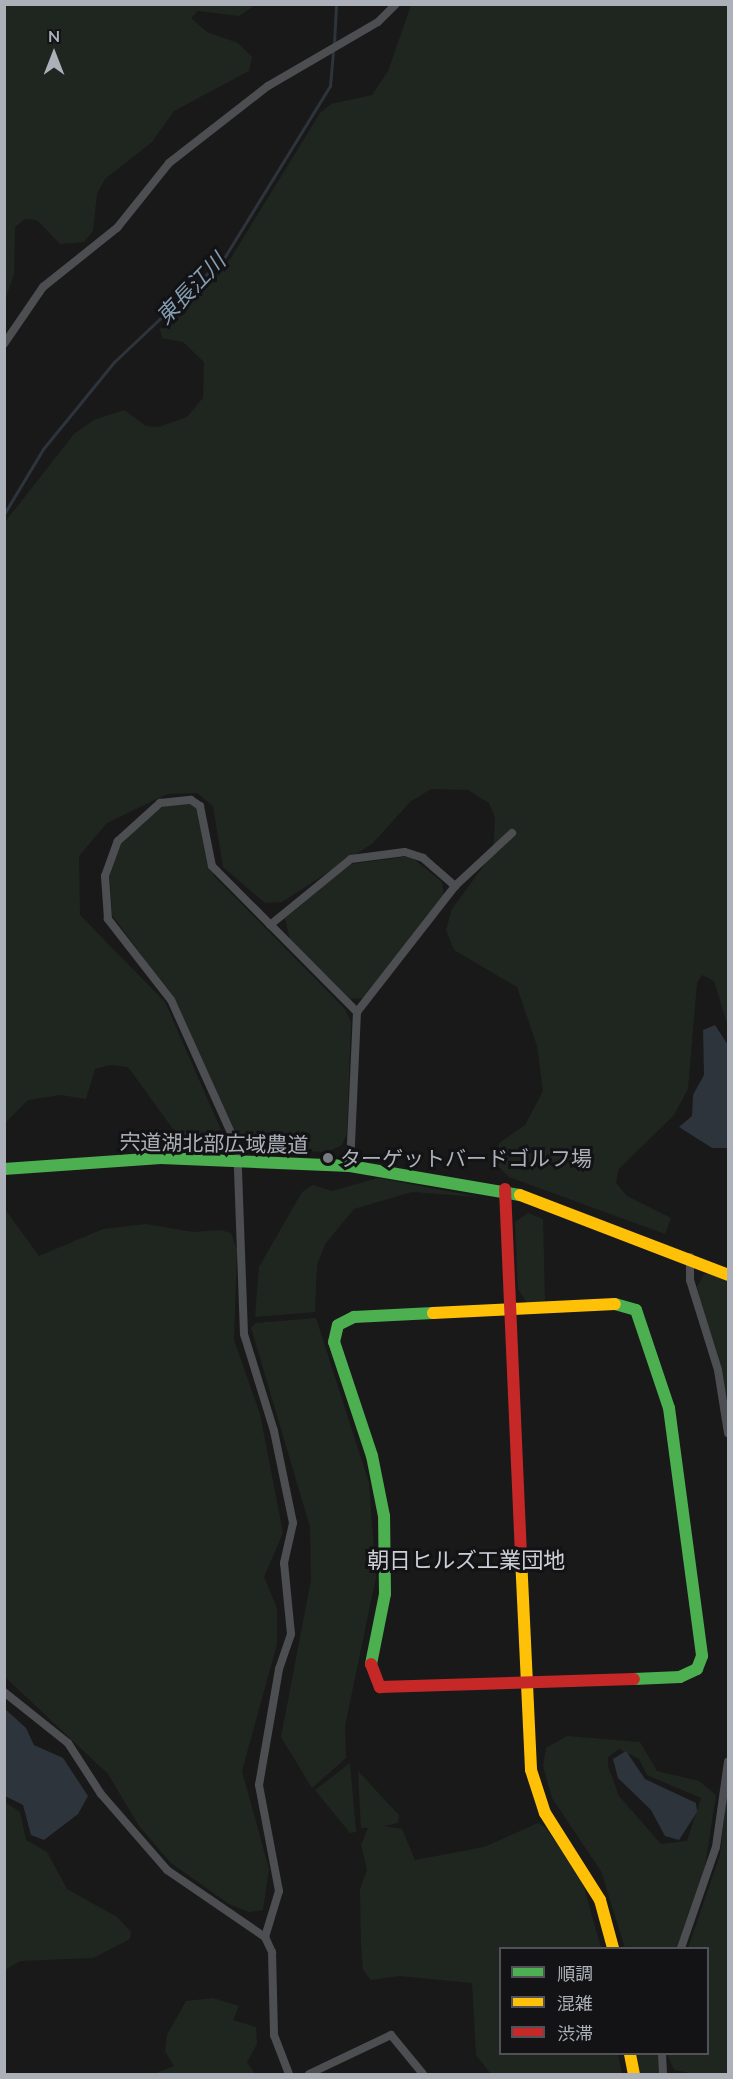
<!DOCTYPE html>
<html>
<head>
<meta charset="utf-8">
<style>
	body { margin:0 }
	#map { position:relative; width:733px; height:2079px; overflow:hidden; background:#191919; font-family:Mulish,"Noto Sans JP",sans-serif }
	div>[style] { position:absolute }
	.green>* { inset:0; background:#1f2620; transform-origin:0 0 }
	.water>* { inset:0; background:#2d343b }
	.stream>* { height:3px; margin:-1.5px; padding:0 1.5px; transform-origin:1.5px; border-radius:1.5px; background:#2d343b }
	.street>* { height:8px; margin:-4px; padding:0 4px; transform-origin:4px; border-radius:4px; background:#4d4e52 }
	.fast>* { height:12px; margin:-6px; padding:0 6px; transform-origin:6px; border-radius:6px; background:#4caf50 }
	.slow>* { height:12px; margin:-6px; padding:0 6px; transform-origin:6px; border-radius:6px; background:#ffc107 }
	.jam>* { height:12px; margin:-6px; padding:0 6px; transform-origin:6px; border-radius:6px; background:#c62828 }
	.dots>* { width:16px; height:16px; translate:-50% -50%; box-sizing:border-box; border:3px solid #131315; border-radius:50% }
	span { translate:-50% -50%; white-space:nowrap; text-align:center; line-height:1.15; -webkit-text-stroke:6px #131315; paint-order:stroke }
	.street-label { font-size:21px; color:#abb0b9 }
	.poi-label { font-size:21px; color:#abb0b9 }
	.left { translate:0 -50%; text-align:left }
	.water-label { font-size:22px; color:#849db2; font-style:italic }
	.neighbourhood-label { font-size:22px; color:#cccfd5 }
	.frame { position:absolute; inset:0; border:6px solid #abb0b9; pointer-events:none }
	.legend { position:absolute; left:499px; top:1947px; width:210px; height:108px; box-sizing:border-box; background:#131315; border:2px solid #505257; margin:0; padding:8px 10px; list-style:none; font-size:18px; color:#abb0b9 }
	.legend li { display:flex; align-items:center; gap:12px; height:30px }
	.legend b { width:30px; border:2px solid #505257 }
	.north { position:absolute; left:24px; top:24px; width:60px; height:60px; -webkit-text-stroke:4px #131315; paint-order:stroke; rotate:0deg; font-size:16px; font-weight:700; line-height:24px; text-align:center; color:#abb0b9 }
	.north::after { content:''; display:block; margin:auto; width:21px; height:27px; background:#abb0b9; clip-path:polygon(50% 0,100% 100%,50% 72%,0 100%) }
</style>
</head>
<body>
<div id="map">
	<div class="green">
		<div style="clip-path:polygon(5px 4px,255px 5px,239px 16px,198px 11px,191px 18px,207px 32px,238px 43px,252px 57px,249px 71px,174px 111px,152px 142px,105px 179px,97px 194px,93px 231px,84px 242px,60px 244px,37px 220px,25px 219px,15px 227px,14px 274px,5px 300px)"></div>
		<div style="clip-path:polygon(411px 5px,728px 5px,728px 1027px,714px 981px,702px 975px,697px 983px,688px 1089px,674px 1115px,618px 1170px,616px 1183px,627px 1196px,671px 1218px,665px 1234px,509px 1177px,495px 1163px,499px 1143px,525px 1125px,543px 1091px,537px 1046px,517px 987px,454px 950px,446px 930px,452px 909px,493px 853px,495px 817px,489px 803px,468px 790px,431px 789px,410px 802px,373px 843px,282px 902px,265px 903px,223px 867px,213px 806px,197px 793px,167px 794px,107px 823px,79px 856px,80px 915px,165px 1002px,221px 1130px,187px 1137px,173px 1129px,128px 1067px,110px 1065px,95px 1069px,86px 1099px,61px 1095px,28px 1100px,5px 1123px,5px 522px,74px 434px,94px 420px,124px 410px,146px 426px,159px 427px,187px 417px,203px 398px,204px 362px,183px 342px,162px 338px,160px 329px,231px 258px,320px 113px,331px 104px,372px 95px,388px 71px)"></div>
		<div style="clip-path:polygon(188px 802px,197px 809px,214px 876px,345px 1009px,351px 1022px,347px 1133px,342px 1145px,327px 1152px,260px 1149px,239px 1140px,176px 1002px,112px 915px,109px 866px,116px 849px,156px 811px,169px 803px)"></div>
		<div style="clip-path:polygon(410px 856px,442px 882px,444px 896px,363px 998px,350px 999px,290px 940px,285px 918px,351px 864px)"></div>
		<div style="clip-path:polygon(378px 1178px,479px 1197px,412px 1192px,354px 1209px,325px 1244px,317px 1265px,315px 1312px,255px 1317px,259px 1267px,302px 1192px,313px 1185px,332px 1191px)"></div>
		<div style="clip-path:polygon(4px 1208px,39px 1256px,103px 1229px,146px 1224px,193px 1232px,221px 1230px,231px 1233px,237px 1250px,234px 1340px,260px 1414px,283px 1533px,264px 1577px,277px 1608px,277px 1644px,242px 1771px,269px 1869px,263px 1910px,249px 1912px,229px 1904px,171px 1863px,139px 1826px,108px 1774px,5px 1677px)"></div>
		<div style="clip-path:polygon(528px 1213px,543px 1219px,545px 1302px,527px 1303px,518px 1289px,515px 1222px)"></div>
		<div style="clip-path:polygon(712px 1273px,728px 1281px,728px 1404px,697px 1287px,704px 1274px)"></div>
		<div style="clip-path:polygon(316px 1318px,369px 1483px,376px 1577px,345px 1726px,346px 1758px,312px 1788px,281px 1737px,311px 1580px,310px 1527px,251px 1328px,256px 1323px)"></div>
		<div style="clip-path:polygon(evenodd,567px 1736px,640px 1742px,657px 1771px,699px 1781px,716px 1795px,704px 1873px,678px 1948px,625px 1948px,601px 1871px,552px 1798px,543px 1766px,546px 1748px,567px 1736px,619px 1749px,639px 1759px,647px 1775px,701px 1798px,687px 1841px,661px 1844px,619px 1796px,608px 1766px,608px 1757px,619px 1749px)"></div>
		<div style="clip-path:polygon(350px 1763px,356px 1832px,350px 1833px,315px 1790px)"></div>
		<div style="clip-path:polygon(358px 1771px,399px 1815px,398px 1823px,384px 1826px,402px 1829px,415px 1860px,484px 1847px,538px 1823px,546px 1828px,583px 1884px,601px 1948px,500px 1948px,500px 2054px,618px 2054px,622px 2074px,491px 2074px,476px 2055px,472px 1983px,400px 1976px,371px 1980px,363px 1970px,361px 1944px,360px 1889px,367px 1870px,361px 1845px,368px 1828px,361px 1828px)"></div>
		<div style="clip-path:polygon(728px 1783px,728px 2074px,694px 2074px,674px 2070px,667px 2054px,708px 2054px,708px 1948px,688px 1948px,720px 1855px)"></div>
		<div style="clip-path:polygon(5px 1802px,20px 1812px,26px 1840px,47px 1852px,67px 1889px,117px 1917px,131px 1932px,130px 1939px,93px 1958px,20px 1961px,5px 1970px)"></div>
		<div style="clip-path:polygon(213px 1998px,239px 2006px,233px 2020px,256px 2027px,257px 2044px,247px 2062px,255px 2074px,154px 2074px,174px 2066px,165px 2051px,167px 2035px,186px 2001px)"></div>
		<div style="left:638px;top:2054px;width:22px;height:20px"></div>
	</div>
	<div class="water">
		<div style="clip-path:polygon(715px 1025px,728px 1045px,728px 1148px,712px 1148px,679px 1127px,692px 1116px,693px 1095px,704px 1075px,703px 1030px)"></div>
		<div style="clip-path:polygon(5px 1709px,26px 1728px,34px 1745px,63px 1758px,88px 1796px,78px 1814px,44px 1840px,31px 1835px,23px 1805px,5px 1796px)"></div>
		<div style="clip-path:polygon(626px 1751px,645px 1779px,696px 1803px,697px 1812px,679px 1840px,665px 1836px,651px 1810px,618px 1778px,613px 1759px)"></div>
	</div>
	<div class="stream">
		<div style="left:334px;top:44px;width:40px;rotate:-87.1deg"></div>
		<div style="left:4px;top:514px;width:76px;rotate:-59deg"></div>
		<div style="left:43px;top:449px;width:112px;rotate:-50.8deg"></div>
		<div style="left:114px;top:362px;width:151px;rotate:-43.4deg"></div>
		<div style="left:224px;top:258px;width:202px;rotate:-58.4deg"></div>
		<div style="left:330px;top:86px;width:35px;rotate:-85deg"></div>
	</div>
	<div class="street">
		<div style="left:4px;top:344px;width:69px;rotate:-55.6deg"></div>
		<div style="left:43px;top:287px;width:95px;rotate:-38.6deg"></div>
		<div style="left:117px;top:228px;width:83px;rotate:-51.3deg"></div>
		<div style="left:169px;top:163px;width:125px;rotate:-37.9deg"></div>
		<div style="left:268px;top:86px;width:127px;rotate:-30.2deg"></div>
		<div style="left:378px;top:22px;width:25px;rotate:-45deg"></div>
		<div style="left:270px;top:925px;width:104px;rotate:-39.2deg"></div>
		<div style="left:351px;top:859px;width:54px;rotate:-7.4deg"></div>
		<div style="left:405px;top:852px;width:19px;rotate:18deg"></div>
		<div style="left:423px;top:858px;width:43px;rotate:41.2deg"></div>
		<div style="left:350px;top:1166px;width:154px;rotate:-87.4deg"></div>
		<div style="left:357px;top:1012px;width:160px;rotate:-52.1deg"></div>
		<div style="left:455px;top:886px;width:78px;rotate:-42.9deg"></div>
		<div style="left:690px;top:1257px;width:23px;rotate:90deg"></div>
		<div style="left:690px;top:1280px;width:94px;rotate:72.7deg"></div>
		<div style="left:718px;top:1370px;width:64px;rotate:81deg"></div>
		<div style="left:4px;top:1692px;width:82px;rotate:38.6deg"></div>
		<div style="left:68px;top:1743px;width:61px;rotate:57.1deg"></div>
		<div style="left:101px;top:1794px;width:101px;rotate:49deg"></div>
		<div style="left:167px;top:1870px;width:119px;rotate:34.4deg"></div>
		<div style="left:265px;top:1937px;width:17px;rotate:65deg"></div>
		<div style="left:272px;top:1952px;width:83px;rotate:88.6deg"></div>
		<div style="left:274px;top:2035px;width:42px;rotate:69deg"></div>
		<div style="left:265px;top:1937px;width:48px;rotate:-73.1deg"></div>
		<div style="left:279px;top:1891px;width:108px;rotate:-100.7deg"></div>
		<div style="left:259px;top:1785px;width:118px;rotate:-80.2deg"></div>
		<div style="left:279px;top:1669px;width:37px;rotate:-71deg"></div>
		<div style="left:291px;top:1634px;width:71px;rotate:-95.6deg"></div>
		<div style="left:284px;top:1563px;width:41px;rotate:-77.3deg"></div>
		<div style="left:293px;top:1523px;width:94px;rotate:-101.7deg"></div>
		<div style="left:274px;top:1431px;width:102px;rotate:-107.2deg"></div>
		<div style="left:244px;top:1334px;width:188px;rotate:-92.1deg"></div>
		<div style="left:237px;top:1146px;width:160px;rotate:-114.3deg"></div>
		<div style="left:171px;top:1000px;width:103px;rotate:-127.9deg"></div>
		<div style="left:108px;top:919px;width:43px;rotate:-94deg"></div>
		<div style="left:105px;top:876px;width:37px;rotate:-70deg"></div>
		<div style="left:118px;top:841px;width:57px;rotate:-42.1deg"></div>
		<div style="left:160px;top:803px;width:31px;rotate:-6deg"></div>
		<div style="left:191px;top:800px;width:11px;rotate:34deg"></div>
		<div style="left:200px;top:806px;width:61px;rotate:78.7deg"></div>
		<div style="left:212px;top:866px;width:206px;rotate:45.2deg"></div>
		<div style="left:681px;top:1948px;width:107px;rotate:-70.9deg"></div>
		<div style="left:716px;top:1847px;width:86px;rotate:-82deg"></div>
		<div style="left:662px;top:2054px;width:20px;rotate:87deg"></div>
		<div style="left:309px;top:2074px;width:91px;rotate:-25.4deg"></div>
		<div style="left:391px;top:2035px;width:50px;rotate:50.6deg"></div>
	</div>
	<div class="fast">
		<div style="left:4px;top:1169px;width:157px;rotate:-4deg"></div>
		<div style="left:161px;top:1158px;width:189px;rotate:2.4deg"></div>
		<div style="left:350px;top:1166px;width:172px;rotate:9.7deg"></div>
		<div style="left:615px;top:1304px;width:22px;rotate:16deg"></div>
		<div style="left:636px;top:1310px;width:103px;rotate:71.4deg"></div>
		<div style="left:669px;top:1408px;width:250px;rotate:82.4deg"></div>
		<div style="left:702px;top:1656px;width:14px;rotate:111deg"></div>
		<div style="left:697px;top:1669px;width:19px;rotate:155deg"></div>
		<div style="left:680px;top:1677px;width:46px;rotate:177.5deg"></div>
		<div style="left:371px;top:1664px;width:71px;rotate:-78.7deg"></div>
		<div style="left:385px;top:1594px;width:78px;rotate:-90.7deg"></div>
		<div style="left:384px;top:1516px;width:61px;rotate:-101.3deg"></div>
		<div style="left:372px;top:1456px;width:120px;rotate:-108.4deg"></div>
		<div style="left:334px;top:1342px;width:17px;rotate:-77deg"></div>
		<div style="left:338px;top:1325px;width:18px;rotate:-27deg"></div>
		<div style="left:354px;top:1317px;width:79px;rotate:-2.9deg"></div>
	</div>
	<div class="slow">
		<div style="left:520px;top:1195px;width:223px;rotate:21deg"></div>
		<div style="left:433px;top:1313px;width:182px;rotate:-2.8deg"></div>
		<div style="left:521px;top:1557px;width:213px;rotate:87.3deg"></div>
		<div style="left:531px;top:1770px;width:45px;rotate:72deg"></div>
		<div style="left:545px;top:1813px;width:103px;rotate:57.7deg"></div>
		<div style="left:600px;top:1900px;width:50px;rotate:74.8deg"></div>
		<div style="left:630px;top:2054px;width:20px;rotate:79deg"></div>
	</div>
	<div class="jam">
		<div style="left:505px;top:1189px;width:368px;rotate:87.5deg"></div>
		<div style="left:371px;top:1664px;width:25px;rotate:69deg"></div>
		<div style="left:380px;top:1687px;width:254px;rotate:-1.8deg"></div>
	</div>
	<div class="dots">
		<div style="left:328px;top:1158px;background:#787b81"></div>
	</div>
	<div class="street-label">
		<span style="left:214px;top:1143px;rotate:1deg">宍道湖北部広域農道</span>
	</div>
	<div class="poi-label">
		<span class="left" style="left:340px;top:1158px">ターゲットバードゴルフ場</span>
	</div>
	<div class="water-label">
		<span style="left:191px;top:289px;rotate:-46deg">東長江川</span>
	</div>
	<div class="neighbourhood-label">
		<span style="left:466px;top:1561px">朝日ヒルズ工業団地</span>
	</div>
	<div class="frame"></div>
	<ul class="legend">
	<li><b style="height:8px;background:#4caf50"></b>順調</li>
	<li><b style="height:8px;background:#ffc107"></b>混雑</li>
	<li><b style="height:8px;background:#c62828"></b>渋滞</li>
	</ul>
	<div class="north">N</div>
</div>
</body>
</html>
